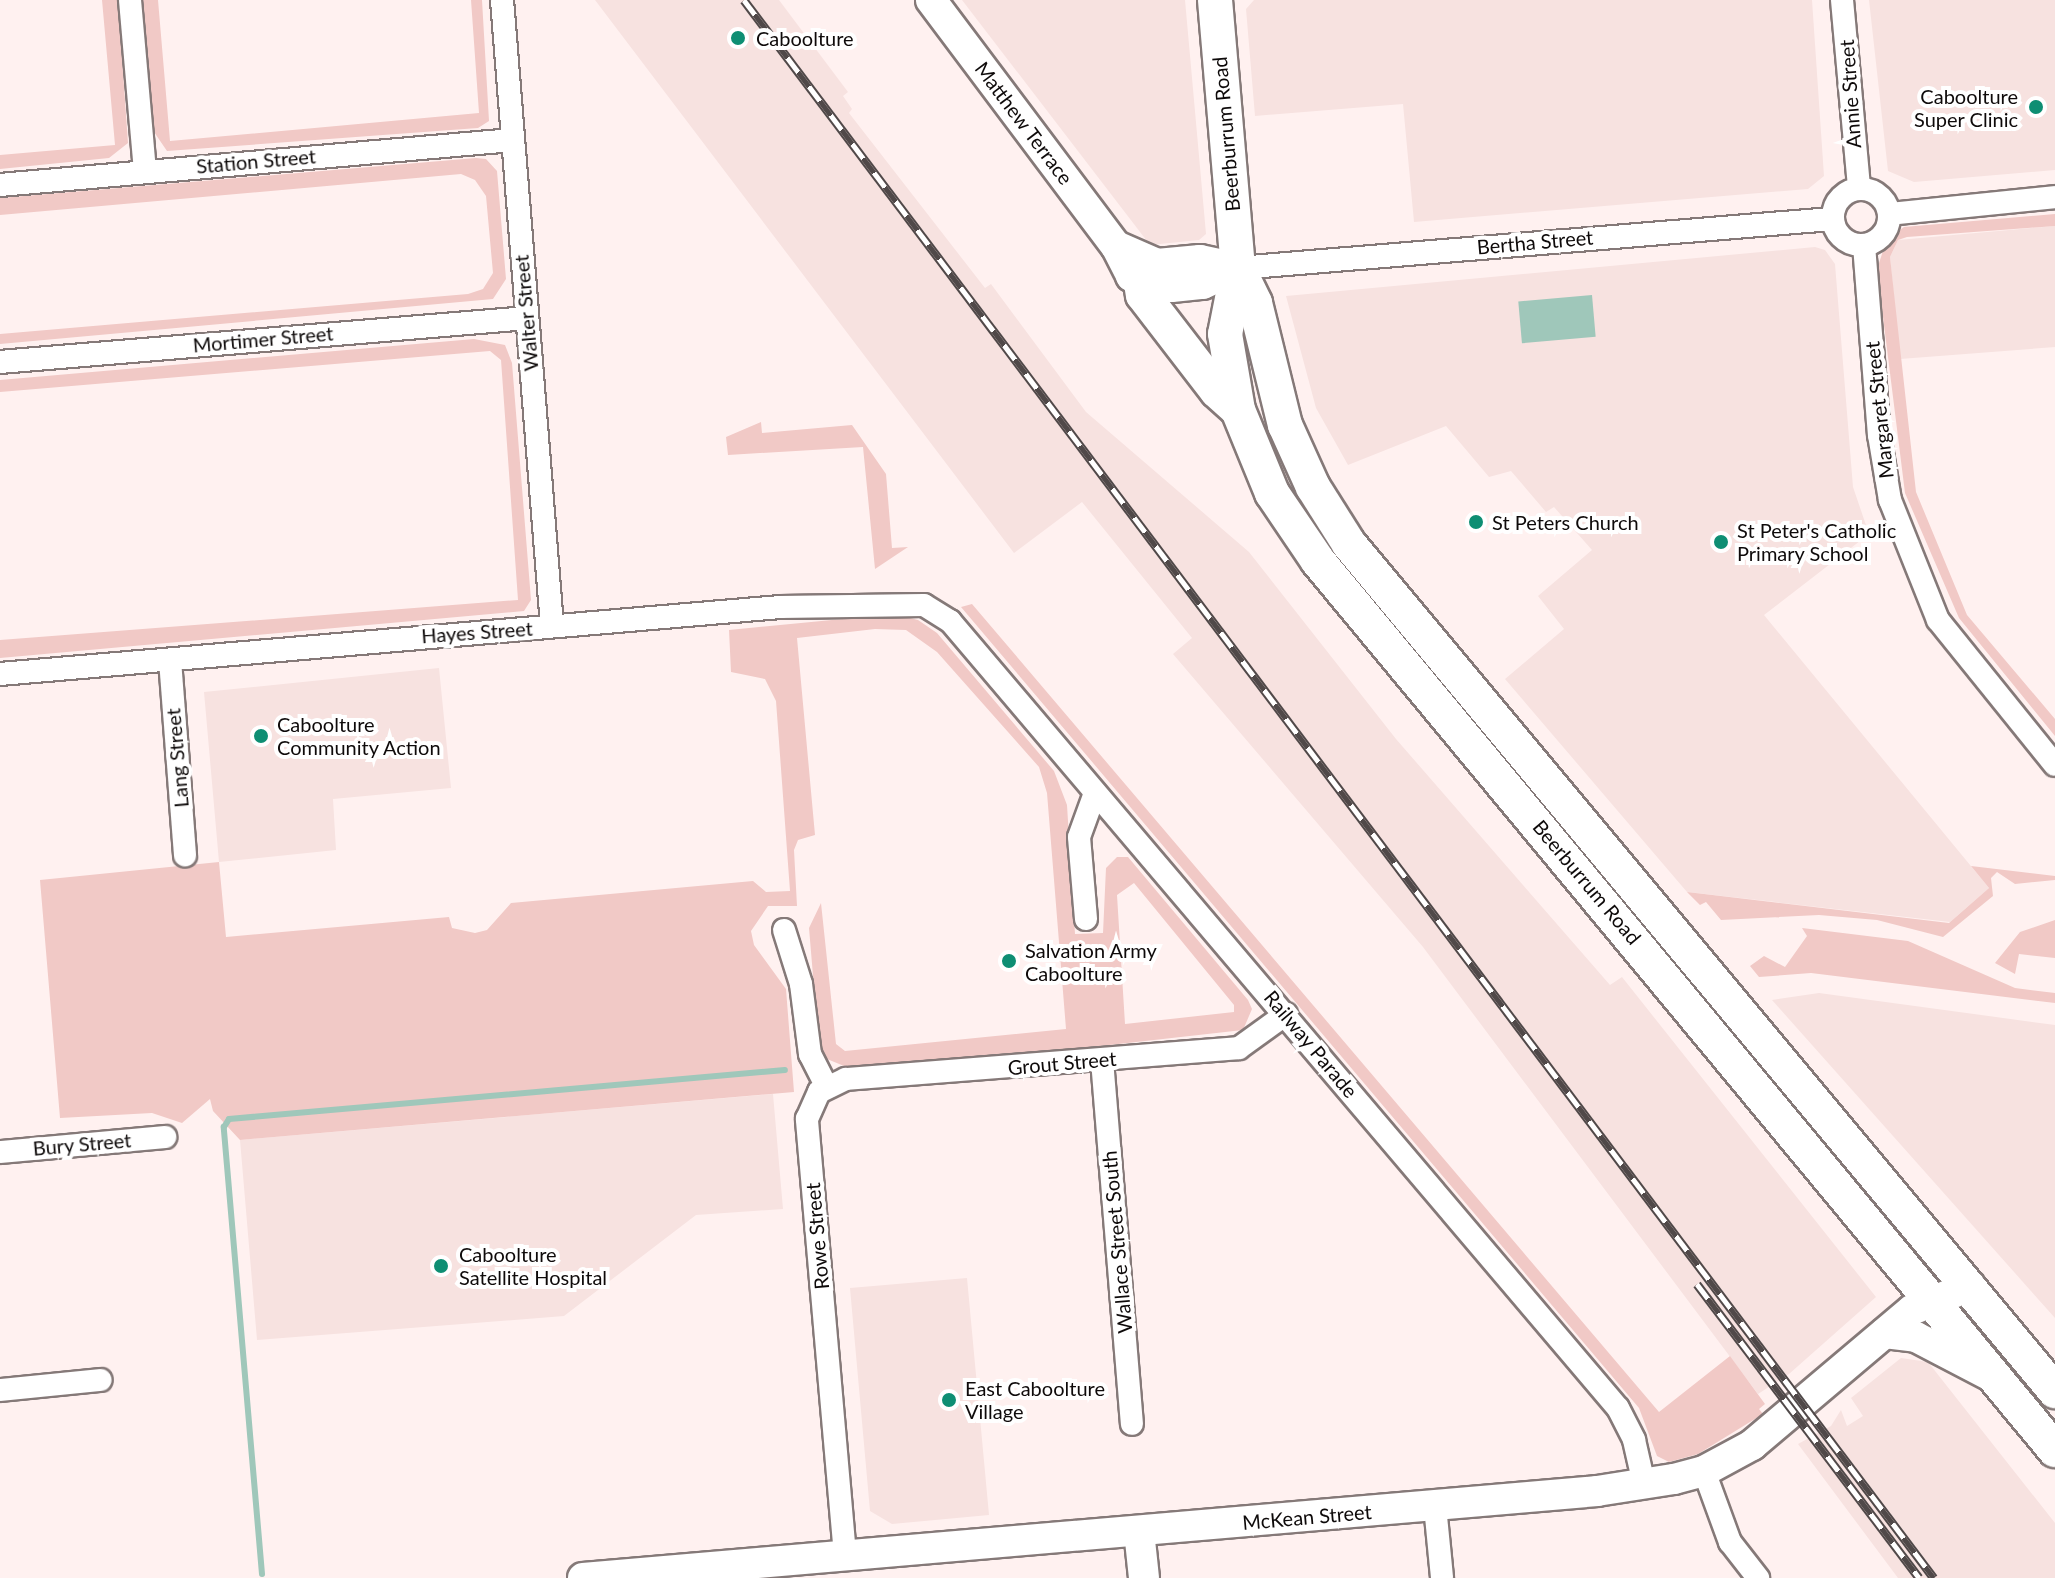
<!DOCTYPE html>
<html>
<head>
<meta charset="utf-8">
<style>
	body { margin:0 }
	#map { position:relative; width:2055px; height:1578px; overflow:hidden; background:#fff1f0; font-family:Lato,sans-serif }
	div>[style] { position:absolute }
	.built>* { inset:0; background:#f7e2e0 }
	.green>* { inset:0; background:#f1c9c6 }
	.water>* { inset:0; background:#9fc7ba; transform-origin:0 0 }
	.stream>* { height:6px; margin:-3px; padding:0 3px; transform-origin:3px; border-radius:3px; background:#9fc7ba }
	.roads { filter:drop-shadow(2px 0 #857978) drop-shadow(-2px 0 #857978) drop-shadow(0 2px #857978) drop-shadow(0 -2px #857978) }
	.street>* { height:22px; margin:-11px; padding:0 11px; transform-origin:11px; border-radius:11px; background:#fff }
	.street>.ring { margin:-11px; padding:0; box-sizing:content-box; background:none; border:22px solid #fff; border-radius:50% }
	.secondary>* { height:30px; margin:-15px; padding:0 15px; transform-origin:15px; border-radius:15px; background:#fff }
	.primary>* { height:34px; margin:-17px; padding:0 17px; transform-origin:17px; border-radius:17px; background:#fff }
	.rail>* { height:9px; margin-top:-4.5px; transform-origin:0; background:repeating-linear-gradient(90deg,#fff 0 18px,#504949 0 36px); box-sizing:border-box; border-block:2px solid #504949 }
	.dots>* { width:22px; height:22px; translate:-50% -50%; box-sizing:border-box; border:4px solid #fff; border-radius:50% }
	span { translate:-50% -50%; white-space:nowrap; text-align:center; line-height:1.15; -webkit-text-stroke:8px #fff; paint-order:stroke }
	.poi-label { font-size:20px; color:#0e0a0a }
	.left { translate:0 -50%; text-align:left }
	.right { translate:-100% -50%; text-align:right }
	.street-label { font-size:20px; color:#0e0a0a }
</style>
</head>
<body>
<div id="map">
	<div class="built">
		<div style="clip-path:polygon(595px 0,779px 0,848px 92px,843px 96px,852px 109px,849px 113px,985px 288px,991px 284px,1086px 412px,1249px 552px,1396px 739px,1610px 985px,1622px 977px,1876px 1297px,1789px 1374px,1758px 1394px,1423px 947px,1173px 654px,1192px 638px,1082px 502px,1014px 553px)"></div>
		<div style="clip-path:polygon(962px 0,1185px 0,1206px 234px,1199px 240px,1150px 245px)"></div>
		<div style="clip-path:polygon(1254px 0,1812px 0,1824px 176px,1808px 189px,1414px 222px,1403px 104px,1255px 116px,1246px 9px)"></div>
		<div style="clip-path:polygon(1869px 0,2055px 0,2055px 170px,1914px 182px,1888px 171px)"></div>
		<div style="clip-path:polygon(2055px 226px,2055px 347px,1900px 359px,1890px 257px,1898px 240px)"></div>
		<div style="clip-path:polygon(1815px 247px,1825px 250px,1835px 264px,1853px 487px,1869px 534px,1764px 615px,1989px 888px,1950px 922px,1687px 892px,1505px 679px,1564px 629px,1538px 596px,1592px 550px,1554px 507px,1546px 512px,1511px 471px,1489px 477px,1446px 426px,1348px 465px,1316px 408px,1286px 296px)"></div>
		<div style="clip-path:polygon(439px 668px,451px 788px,333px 799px,336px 850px,219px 862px,204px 692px)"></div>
		<div style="clip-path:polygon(1819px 993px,2055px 1025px,2055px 1318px,1772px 1000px)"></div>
		<div style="clip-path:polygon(773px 1094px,783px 1209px,696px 1215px,564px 1316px,257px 1340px,240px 1140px)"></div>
		<div style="clip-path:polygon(967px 1278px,989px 1515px,892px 1524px,870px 1511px,850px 1288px)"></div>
		<div style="clip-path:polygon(1901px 1358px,1928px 1362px,2055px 1523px,2055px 1578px,1898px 1578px,1798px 1444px,1831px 1426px,1841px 1410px,1847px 1426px,1863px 1416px,1851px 1398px)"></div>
	</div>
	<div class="green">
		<div style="clip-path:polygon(102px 0,118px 0,128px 143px,109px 158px,0 169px,0 155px,115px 145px)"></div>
		<div style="clip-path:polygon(141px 0,158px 0,170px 141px,479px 113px,471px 0,482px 0,489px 121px,478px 128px,167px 151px,152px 129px)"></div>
		<div style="clip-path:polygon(476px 158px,486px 159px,497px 171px,506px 279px,493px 299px,0 344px,0 334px,468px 294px,483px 289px,493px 273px,486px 196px,475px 180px,461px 174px,0 215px,0 198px)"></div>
		<div style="clip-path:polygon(2055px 214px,2055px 226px,1907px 237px,1898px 240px,1890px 257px,1916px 492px,1967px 615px,2055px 719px,2055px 736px,1959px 618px,1905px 493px,1877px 269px,1887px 239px,1904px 227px)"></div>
		<div style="clip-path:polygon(474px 339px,505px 345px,512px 363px,531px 600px,524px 611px,0 658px,0 640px,518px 600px,501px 360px,490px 351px,0 392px,0 380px)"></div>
		<div style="clip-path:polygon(761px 422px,762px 433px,852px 425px,886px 474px,892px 548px,908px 547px,875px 569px,863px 447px,728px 455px,726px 437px)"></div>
		<div style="clip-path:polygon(972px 604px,1659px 1412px,1730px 1356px,1765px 1404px,1759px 1409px,1763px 1414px,1698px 1454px,1669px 1462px,1657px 1456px,1639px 1408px,961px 607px)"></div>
		<div style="clip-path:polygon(evenodd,894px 614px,918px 620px,937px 633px,1054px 771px,1067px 805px,1075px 934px,1103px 933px,1106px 868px,1117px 857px,1128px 857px,1248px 1000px,1252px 1009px,1243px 1030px,948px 1063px,849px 1068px,827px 1059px,819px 1047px,809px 928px,821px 903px,836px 1044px,845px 1051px,1066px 1029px,1047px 793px,1039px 767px,937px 652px,906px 630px,875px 629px,797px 638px,815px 835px,798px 840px,794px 850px,797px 906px,768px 906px,751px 931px,754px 945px,786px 989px,794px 1092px,240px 1140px,213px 1111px,210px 1099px,182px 1123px,152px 1113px,60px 1118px,40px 880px,219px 862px,226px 937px,449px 917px,452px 928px,475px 933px,487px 930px,511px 903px,753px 881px,766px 892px,790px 891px,776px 701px,765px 679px,731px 672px,729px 630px,894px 614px,1134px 883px,1234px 1005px,1234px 1012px,1125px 1024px,1117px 895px,1134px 883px)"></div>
		<div style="clip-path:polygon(1971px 866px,2055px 876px,2055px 880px,2015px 884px,1997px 872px,1991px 878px,1993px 896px,1943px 937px,1877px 920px,1819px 915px,1721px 920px,1706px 902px,1700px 905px,1687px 892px,1949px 923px,1989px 888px)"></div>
		<div style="clip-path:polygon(2055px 920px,2055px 958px,2019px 954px,2015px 974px,1995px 963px,2020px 932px)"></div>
		<div style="clip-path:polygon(1802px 928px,1908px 941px,2015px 988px,2055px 993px,2055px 1003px,1811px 973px,1759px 977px,1750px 966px,1764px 956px,1785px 967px,1807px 936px)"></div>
	</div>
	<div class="water">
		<div style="left:1592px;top:295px;width:42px;height:74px;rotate:85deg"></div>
	</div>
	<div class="stream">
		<div style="left:262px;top:1574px;width:449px;rotate:-94.9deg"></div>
		<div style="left:224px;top:1127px;width:9px;rotate:-58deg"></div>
		<div style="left:229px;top:1119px;width:558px;rotate:-5.04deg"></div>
	</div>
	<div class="roads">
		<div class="street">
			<div style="left:130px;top:0;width:172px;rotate:85deg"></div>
			<div style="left:502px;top:0;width:628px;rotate:85.43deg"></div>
			<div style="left:1842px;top:0;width:189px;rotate:84.8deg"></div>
			<div style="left:0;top:185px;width:514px;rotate:-5.02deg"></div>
			<div class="ring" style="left:1833px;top:189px;width:34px;height:34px"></div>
			<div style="left:1889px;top:214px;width:167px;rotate:-5.8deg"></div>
			<div style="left:1864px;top:245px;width:191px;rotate:85.5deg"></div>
			<div style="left:1879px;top:435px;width:66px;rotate:80.4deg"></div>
			<div style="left:1890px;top:500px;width:129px;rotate:68.2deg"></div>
			<div style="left:1938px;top:620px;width:186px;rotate:51.1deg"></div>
			<div style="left:1238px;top:268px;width:596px;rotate:-4.72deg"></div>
			<div style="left:0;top:362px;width:529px;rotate:-4.77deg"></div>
			<div style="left:170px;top:660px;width:196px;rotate:85.6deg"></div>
			<div style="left:0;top:674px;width:783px;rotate:-4.91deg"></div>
			<div style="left:780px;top:607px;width:144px;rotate:-0.8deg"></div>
			<div style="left:924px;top:605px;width:31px;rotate:32deg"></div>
			<div style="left:950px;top:621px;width:1032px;rotate:49.68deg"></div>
			<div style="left:1618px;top:1408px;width:36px;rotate:63deg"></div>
			<div style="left:1634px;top:1440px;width:45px;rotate:77.2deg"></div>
			<div style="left:1086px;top:919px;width:82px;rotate:-94.9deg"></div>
			<div style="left:1079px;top:837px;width:47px;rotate:-70deg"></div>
			<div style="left:784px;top:930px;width:57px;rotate:72.5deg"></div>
			<div style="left:801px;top:984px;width:71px;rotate:82.7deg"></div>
			<div style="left:810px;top:1054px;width:35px;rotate:63deg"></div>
			<div style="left:1102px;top:1060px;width:365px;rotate:85.3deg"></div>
			<div style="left:0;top:1152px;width:166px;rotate:-5.2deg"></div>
			<div style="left:0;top:1390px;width:101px;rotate:-5.7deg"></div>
			<div style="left:1704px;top:1471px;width:76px;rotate:69.9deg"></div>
			<div style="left:1730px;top:1542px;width:46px;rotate:52.1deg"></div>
			<div style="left:1435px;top:1506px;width:72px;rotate:84.4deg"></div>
			<div style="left:845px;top:1555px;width:438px;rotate:-95deg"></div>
			<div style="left:807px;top:1119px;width:30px;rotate:-66deg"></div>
			<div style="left:819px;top:1092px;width:30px;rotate:-26deg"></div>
			<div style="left:846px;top:1079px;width:394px;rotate:-4.5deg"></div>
			<div style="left:1239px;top:1048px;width:58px;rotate:-35.9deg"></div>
		</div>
		<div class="secondary">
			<div style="left:931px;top:0;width:308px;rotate:53.1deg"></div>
			<div style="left:1116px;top:246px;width:34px;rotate:63deg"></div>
			<div style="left:1131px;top:276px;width:42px;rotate:15deg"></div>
			<div style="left:1172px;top:287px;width:31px;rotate:-6deg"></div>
			<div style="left:1203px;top:284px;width:38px;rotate:-25deg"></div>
			<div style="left:1116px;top:246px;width:45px;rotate:23.7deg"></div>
			<div style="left:1157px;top:264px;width:43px;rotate:-5.3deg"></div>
			<div style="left:1200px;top:260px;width:39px;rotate:12deg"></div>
			<div style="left:1885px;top:1333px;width:31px;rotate:7deg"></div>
			<div style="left:1916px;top:1337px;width:87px;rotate:27.5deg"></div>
			<div style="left:1139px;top:1531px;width:47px;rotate:83.9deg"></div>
			<div style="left:583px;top:1578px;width:1018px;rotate:-4.9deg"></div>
			<div style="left:1597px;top:1491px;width:78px;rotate:-8.9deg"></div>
			<div style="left:1674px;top:1479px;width:31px;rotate:-15deg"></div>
			<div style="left:1704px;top:1471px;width:55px;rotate:-28.4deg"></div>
			<div style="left:1752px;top:1445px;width:209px;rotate:-40.2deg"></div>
			<div style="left:1912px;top:1310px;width:63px;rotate:-22.5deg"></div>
		</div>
		<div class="primary">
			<div style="left:1215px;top:0;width:269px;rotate:85.1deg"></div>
			<div style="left:1238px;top:268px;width:67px;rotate:101.1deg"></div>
			<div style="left:1225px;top:334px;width:77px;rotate:80.3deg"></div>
			<div style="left:1238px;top:410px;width:90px;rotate:67.7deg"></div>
			<div style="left:1272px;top:493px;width:82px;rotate:55.9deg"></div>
			<div style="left:1318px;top:561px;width:1155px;rotate:50.34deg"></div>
			<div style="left:1238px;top:268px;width:39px;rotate:64deg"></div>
			<div style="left:1255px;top:303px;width:126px;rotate:76.2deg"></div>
			<div style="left:1285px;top:425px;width:68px;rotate:65.7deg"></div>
			<div style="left:1313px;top:487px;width:67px;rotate:57.7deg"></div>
			<div style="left:1349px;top:544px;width:1103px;rotate:50.19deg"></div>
			<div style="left:1141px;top:283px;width:12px;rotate:81deg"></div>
			<div style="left:1143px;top:295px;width:121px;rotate:52.4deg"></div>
			<div style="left:1217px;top:391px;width:27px;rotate:42deg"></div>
		</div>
	</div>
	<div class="rail">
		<div style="left:744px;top:0;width:1976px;rotate:52.98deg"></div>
		<div style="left:1697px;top:1284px;width:368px;rotate:52.9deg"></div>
	</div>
	<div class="dots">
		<div style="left:738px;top:38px;background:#0e8e73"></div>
		<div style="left:2036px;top:107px;background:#0e8e73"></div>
		<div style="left:1476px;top:522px;background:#0e8e73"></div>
		<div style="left:1721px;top:542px;background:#0e8e73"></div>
		<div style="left:261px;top:736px;background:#0e8e73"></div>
		<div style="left:1009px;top:961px;background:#0e8e73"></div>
		<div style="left:441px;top:1266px;background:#0e8e73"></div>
		<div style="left:949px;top:1400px;background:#0e8e73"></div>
	</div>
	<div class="poi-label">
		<span class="left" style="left:756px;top:38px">Caboolture</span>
		<span class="right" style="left:2018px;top:108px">Caboolture<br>Super Clinic</span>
		<span class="left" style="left:1492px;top:522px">St Peters Church</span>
		<span class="left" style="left:1737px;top:542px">St Peter's Catholic<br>Primary School</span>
		<span class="left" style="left:277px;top:736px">Caboolture<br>Community Action</span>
		<span class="left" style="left:1025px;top:962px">Salvation Army<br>Caboolture</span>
		<span class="left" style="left:459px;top:1266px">Caboolture<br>Satellite Hospital</span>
		<span class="left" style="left:965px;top:1400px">East Caboolture<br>Village</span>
	</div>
	<div class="street-label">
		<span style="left:1850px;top:94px;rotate:-94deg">Annie Street</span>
		<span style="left:1024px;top:123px;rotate:53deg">Matthew Terrace</span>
		<span style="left:1226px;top:134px;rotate:-95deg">Beerburrum Road</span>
		<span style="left:256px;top:161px;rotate:-5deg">Station Street</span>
		<span style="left:1535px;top:242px;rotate:-5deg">Bertha Street</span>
		<span style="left:526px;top:313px;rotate:-95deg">Walter Street</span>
		<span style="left:263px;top:339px;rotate:-5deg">Mortimer Street</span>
		<span style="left:1879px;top:410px;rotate:-96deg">Margaret Street</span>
		<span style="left:477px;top:632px;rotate:-4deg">Hayes Street</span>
		<span style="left:177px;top:758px;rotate:-95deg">Lang Street</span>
		<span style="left:1587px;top:882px;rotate:50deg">Beerburrum Road</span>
		<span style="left:1311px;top:1044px;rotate:50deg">Railway Parade</span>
		<span style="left:1062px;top:1063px;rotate:-5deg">Grout Street</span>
		<span style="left:82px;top:1144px;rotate:-5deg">Bury Street</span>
		<span style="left:817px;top:1236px;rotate:-95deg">Rowe Street</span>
		<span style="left:1117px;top:1242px;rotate:-95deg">Wallace Street South</span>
		<span style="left:1307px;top:1517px;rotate:-5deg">McKean Street</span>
	</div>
</div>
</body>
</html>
